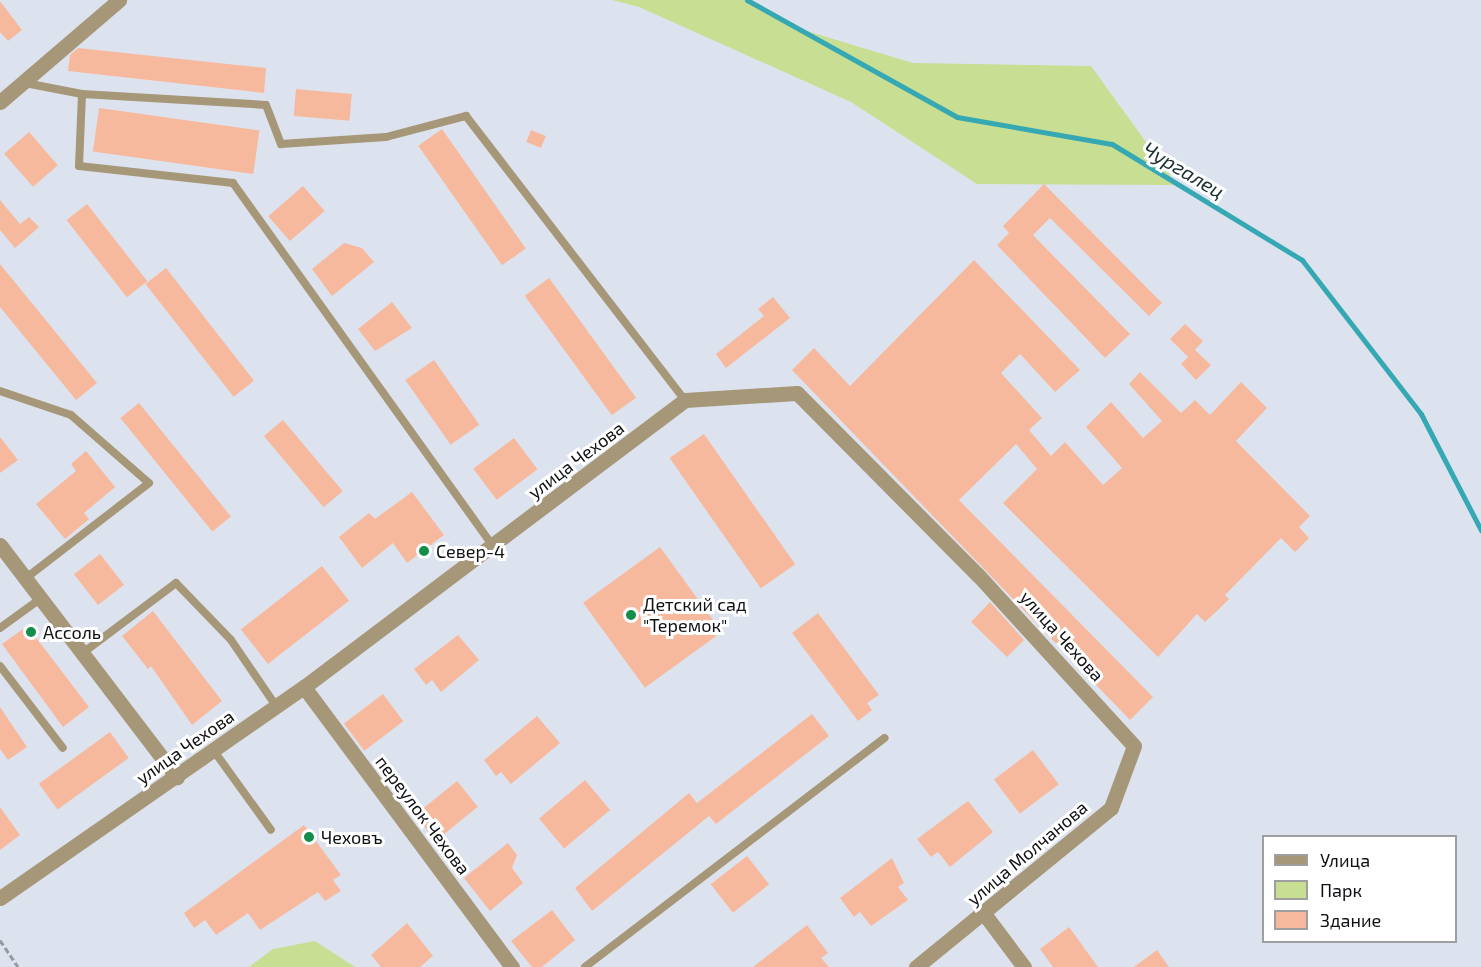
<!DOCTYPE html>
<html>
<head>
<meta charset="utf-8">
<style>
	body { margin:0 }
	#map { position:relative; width:1481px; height:967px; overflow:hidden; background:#dde3ee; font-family:"Exo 2",sans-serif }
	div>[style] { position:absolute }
	.green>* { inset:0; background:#c8de93 }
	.stream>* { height:5px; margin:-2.5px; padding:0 2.5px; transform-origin:2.5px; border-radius:2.5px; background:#35a8b4 }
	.building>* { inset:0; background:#f7b99e; transform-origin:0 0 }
	.path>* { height:3px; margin-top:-1.5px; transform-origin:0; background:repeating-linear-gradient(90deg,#9499a1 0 6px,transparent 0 9px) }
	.lane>* { height:8px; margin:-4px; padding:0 4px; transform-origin:4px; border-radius:4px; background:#a69779 }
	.street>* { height:15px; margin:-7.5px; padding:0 7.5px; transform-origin:7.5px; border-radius:7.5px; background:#a69779 }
	.dots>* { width:16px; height:16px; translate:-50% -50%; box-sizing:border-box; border:3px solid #fff; border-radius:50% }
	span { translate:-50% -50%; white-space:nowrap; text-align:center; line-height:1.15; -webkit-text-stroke:6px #fff; paint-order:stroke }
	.street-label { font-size:18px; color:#0e1013 }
	.poi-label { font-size:18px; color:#0e1013 }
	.left { translate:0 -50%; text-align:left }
	.water-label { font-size:20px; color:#1b2f31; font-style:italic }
	.legend { position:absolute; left:1262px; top:835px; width:195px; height:108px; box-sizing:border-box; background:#fff; border:2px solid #9f9fa1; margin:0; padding:8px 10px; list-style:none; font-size:18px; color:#0e1013 }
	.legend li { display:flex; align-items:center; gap:12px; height:30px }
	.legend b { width:30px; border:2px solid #9f9fa1 }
</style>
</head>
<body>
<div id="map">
	<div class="green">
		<div style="clip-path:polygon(612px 0,751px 0,800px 29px,913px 63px,1091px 66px,1177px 185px,977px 184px,851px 102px,639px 7px)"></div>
		<div style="clip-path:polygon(315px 941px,355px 967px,249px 967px,273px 949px)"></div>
	</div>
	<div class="stream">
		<div style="left:747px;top:0;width:240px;rotate:29.1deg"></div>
		<div style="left:957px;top:117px;width:157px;rotate:9.9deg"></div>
		<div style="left:1112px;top:144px;width:223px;rotate:31.4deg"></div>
		<div style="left:1302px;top:260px;width:195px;rotate:52.3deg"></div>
		<div style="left:1421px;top:414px;width:131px;rotate:62.7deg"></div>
	</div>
	<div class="building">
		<div style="clip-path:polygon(0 1px,22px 30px,8px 41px,0 32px)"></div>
		<div style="clip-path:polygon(78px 48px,266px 68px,264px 93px,68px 71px,70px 55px)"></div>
		<div style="left:296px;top:89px;width:56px;height:27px;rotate:5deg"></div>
		<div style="left:99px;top:108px;width:162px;height:44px;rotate:8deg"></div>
		<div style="left:442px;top:129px;width:146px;height:29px;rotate:55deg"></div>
		<div style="left:531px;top:130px;width:16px;height:13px;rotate:22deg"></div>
		<div style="left:29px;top:132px;width:44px;height:33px;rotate:49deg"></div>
		<div style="clip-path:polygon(1044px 184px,1162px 303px,1149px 316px,1050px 218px,1033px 235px,1130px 334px,1105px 358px,997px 245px,1009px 233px,1003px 226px)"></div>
		<div style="left:303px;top:186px;width:33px;height:46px;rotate:49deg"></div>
		<div style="clip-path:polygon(0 200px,20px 224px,29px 217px,39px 227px,15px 248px,0 230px)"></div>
		<div style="left:87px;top:204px;width:98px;height:26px;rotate:52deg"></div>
		<div style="clip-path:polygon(344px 243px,362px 248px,374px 262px,332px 296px,312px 269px)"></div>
		<div style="clip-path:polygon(974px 260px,1080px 370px,1055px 392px,1020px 354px,1001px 373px,1042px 418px,1029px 430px,1051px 456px,1065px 442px,1103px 485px,1122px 468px,1086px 427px,1111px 402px,1143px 438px,1162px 421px,1129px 384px,1140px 372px,1181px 413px,1195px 400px,1210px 415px,1241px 382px,1267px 408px,1236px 441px,1310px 516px,1299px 527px,1309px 538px,1295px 552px,1281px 538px,1225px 595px,1229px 599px,1217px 611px,1205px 622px,1197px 614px,1158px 657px,1003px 503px,1037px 469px,1016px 444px,959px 500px,1153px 697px,1130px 720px,792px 370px,814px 348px,850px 386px)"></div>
		<div style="clip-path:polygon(0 264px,97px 383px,76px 400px,0 307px)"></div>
		<div style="left:166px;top:268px;width:143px;height:26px;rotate:52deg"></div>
		<div style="left:549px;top:278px;width:148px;height:30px;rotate:54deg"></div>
		<div style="clip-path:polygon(773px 297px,790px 318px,726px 368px,716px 354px,764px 316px,758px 309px)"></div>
		<div style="clip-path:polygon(392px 302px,412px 328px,375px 351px,358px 329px)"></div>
		<div style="clip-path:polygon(1185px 324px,1203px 341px,1195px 350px,1211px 365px,1196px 380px,1181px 364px,1188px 357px,1170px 339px)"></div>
		<div style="left:434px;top:360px;width:79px;height:35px;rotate:55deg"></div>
		<div style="left:139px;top:403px;width:146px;height:24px;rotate:51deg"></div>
		<div style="left:283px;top:420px;width:93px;height:25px;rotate:50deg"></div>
		<div style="left:704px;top:434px;width:159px;height:42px;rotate:55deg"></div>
		<div style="clip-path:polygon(0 437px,18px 460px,0 473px)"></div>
		<div style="left:514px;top:438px;width:39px;height:51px;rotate:53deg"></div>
		<div style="clip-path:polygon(86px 451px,115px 487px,84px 513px,89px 519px,65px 539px,36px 504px,76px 471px,71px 464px)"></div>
		<div style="clip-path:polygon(412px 492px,444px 535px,407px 563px,393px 543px,362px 568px,339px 537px,369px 513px,375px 519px)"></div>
		<div style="left:660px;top:547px;width:105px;height:95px;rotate:54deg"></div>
		<div style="left:100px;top:554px;width:39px;height:33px;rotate:52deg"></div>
		<div style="left:322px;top:566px;width:44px;height:103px;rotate:52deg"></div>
		<div style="clip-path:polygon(990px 602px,1024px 640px,1007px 657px,971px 622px)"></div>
		<div style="clip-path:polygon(153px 611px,222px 701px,192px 725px,151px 666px,148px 669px,122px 636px)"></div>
		<div style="clip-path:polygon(818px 613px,879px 695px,867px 703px,872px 710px,858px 721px,792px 633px)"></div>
		<div style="clip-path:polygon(23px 629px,31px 631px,89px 707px,63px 727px,2px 644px)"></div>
		<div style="clip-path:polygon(458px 635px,479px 660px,441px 692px,432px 680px,426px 685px,414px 669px)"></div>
		<div style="left:383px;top:694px;width:34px;height:49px;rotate:53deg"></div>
		<div style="clip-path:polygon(0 707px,27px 747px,8px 760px,0 749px)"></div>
		<div style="clip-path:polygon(812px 714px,829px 736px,716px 824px,709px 816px,592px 911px,575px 888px,689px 793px,697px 803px)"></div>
		<div style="clip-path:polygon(537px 716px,560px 743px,511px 784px,501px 772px,496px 776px,484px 760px)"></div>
		<div style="left:110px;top:732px;width:32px;height:88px;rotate:54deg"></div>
		<div style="left:1033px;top:750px;width:43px;height:49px;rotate:53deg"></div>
		<div style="left:585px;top:780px;width:39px;height:60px;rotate:50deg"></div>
		<div style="left:457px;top:781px;width:33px;height:54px;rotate:51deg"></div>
		<div style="clip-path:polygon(968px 801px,993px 832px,950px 867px,938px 852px,931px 857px,917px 839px)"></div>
		<div style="clip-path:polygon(0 807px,20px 835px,0 850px)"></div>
		<div style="clip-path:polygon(304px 825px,341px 875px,333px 880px,341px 891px,325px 901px,318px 892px,260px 930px,248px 913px,216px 935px,205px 920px,194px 928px,184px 913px)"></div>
		<div style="clip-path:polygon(508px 843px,517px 855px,512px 868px,523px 883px,490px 911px,464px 878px)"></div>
		<div style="left:747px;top:856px;width:36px;height:46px;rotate:52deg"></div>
		<div style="clip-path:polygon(892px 858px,904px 883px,898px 887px,908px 900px,871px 926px,860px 912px,854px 917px,840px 898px)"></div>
		<div style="clip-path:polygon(552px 910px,575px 940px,542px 967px,532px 967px,511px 941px)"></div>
		<div style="clip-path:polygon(407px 923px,433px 956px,420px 967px,381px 967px,371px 955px)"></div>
		<div style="clip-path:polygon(807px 925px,828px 953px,821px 958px,829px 967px,753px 967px)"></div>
		<div style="clip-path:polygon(1069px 927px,1098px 967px,1053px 967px,1040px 949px)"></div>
		<div style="clip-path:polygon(1157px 950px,1169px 967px,1134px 967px)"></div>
	</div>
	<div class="path">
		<div style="left:0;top:940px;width:32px;rotate:56deg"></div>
	</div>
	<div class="lane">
		<div style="left:25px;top:83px;width:58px;rotate:10.9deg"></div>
		<div style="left:82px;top:94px;width:184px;rotate:3.4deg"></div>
		<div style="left:266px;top:105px;width:42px;rotate:69deg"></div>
		<div style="left:281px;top:144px;width:105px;rotate:-3.8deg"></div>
		<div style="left:386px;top:137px;width:83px;rotate:-14.7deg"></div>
		<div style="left:466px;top:116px;width:359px;rotate:52.4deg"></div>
		<div style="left:82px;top:94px;width:72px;rotate:92.4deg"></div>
		<div style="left:79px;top:166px;width:155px;rotate:6.3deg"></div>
		<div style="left:233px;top:183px;width:447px;rotate:54.4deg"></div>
		<div style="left:0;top:391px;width:75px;rotate:18.7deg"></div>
		<div style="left:71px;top:415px;width:103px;rotate:41.1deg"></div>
		<div style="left:149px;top:483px;width:155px;rotate:142.3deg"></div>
		<div style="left:0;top:628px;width:49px;rotate:-35.9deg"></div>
		<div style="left:84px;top:652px;width:115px;rotate:-36.9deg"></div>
		<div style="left:176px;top:583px;width:79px;rotate:46deg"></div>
		<div style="left:231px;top:640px;width:80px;rotate:55.7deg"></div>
		<div style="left:0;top:666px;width:103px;rotate:52.5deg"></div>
		<div style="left:214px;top:751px;width:97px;rotate:54.2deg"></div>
		<div style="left:585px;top:967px;width:377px;rotate:-37.4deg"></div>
	</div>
	<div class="street">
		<div style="left:0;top:102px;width:157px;rotate:-40.6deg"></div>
		<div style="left:0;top:545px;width:292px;rotate:52.7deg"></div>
		<div style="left:304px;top:687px;width:349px;rotate:53.4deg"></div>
		<div style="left:0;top:898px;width:370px;rotate:-34.8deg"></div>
		<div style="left:304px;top:687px;width:477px;rotate:-37deg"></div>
		<div style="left:685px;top:400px;width:112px;rotate:-3.6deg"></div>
		<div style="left:797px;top:393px;width:257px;rotate:45.2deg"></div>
		<div style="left:978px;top:575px;width:231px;rotate:47.6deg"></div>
		<div style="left:1134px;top:746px;width:66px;rotate:110.4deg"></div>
		<div style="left:1111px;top:808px;width:252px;rotate:140.8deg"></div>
		<div style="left:985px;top:915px;width:65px;rotate:53.1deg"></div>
	</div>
	<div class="dots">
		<div style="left:424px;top:551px;background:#108e4a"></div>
		<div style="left:631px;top:615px;background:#108e4a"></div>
		<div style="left:31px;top:632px;background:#108e4a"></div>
		<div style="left:309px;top:837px;background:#108e4a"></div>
	</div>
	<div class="street-label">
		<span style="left:576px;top:460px;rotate:-37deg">улица Чехова</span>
		<span style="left:1062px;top:636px;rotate:48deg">улица Чехова</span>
		<span style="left:185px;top:747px;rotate:-35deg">улица Чехова</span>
		<span style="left:423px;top:815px;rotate:53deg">переулок Чехова</span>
		<span style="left:1027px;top:853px;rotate:-40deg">улица Молчанова</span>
	</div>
	<div class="poi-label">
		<span class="left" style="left:436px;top:551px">Север-4</span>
		<span class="left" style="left:643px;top:615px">Детский сад<br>"Теремок"</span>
		<span class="left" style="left:43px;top:632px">Ассоль</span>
		<span class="left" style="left:321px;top:837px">Чеховъ</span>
	</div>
	<div class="water-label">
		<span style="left:1184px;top:170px;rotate:31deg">Чургалец</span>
	</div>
	<ul class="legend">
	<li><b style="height:8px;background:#a69779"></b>Улица</li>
	<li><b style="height:16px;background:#c8de93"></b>Парк</li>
	<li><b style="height:16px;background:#f7b99e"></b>Здание</li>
	</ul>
</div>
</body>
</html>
